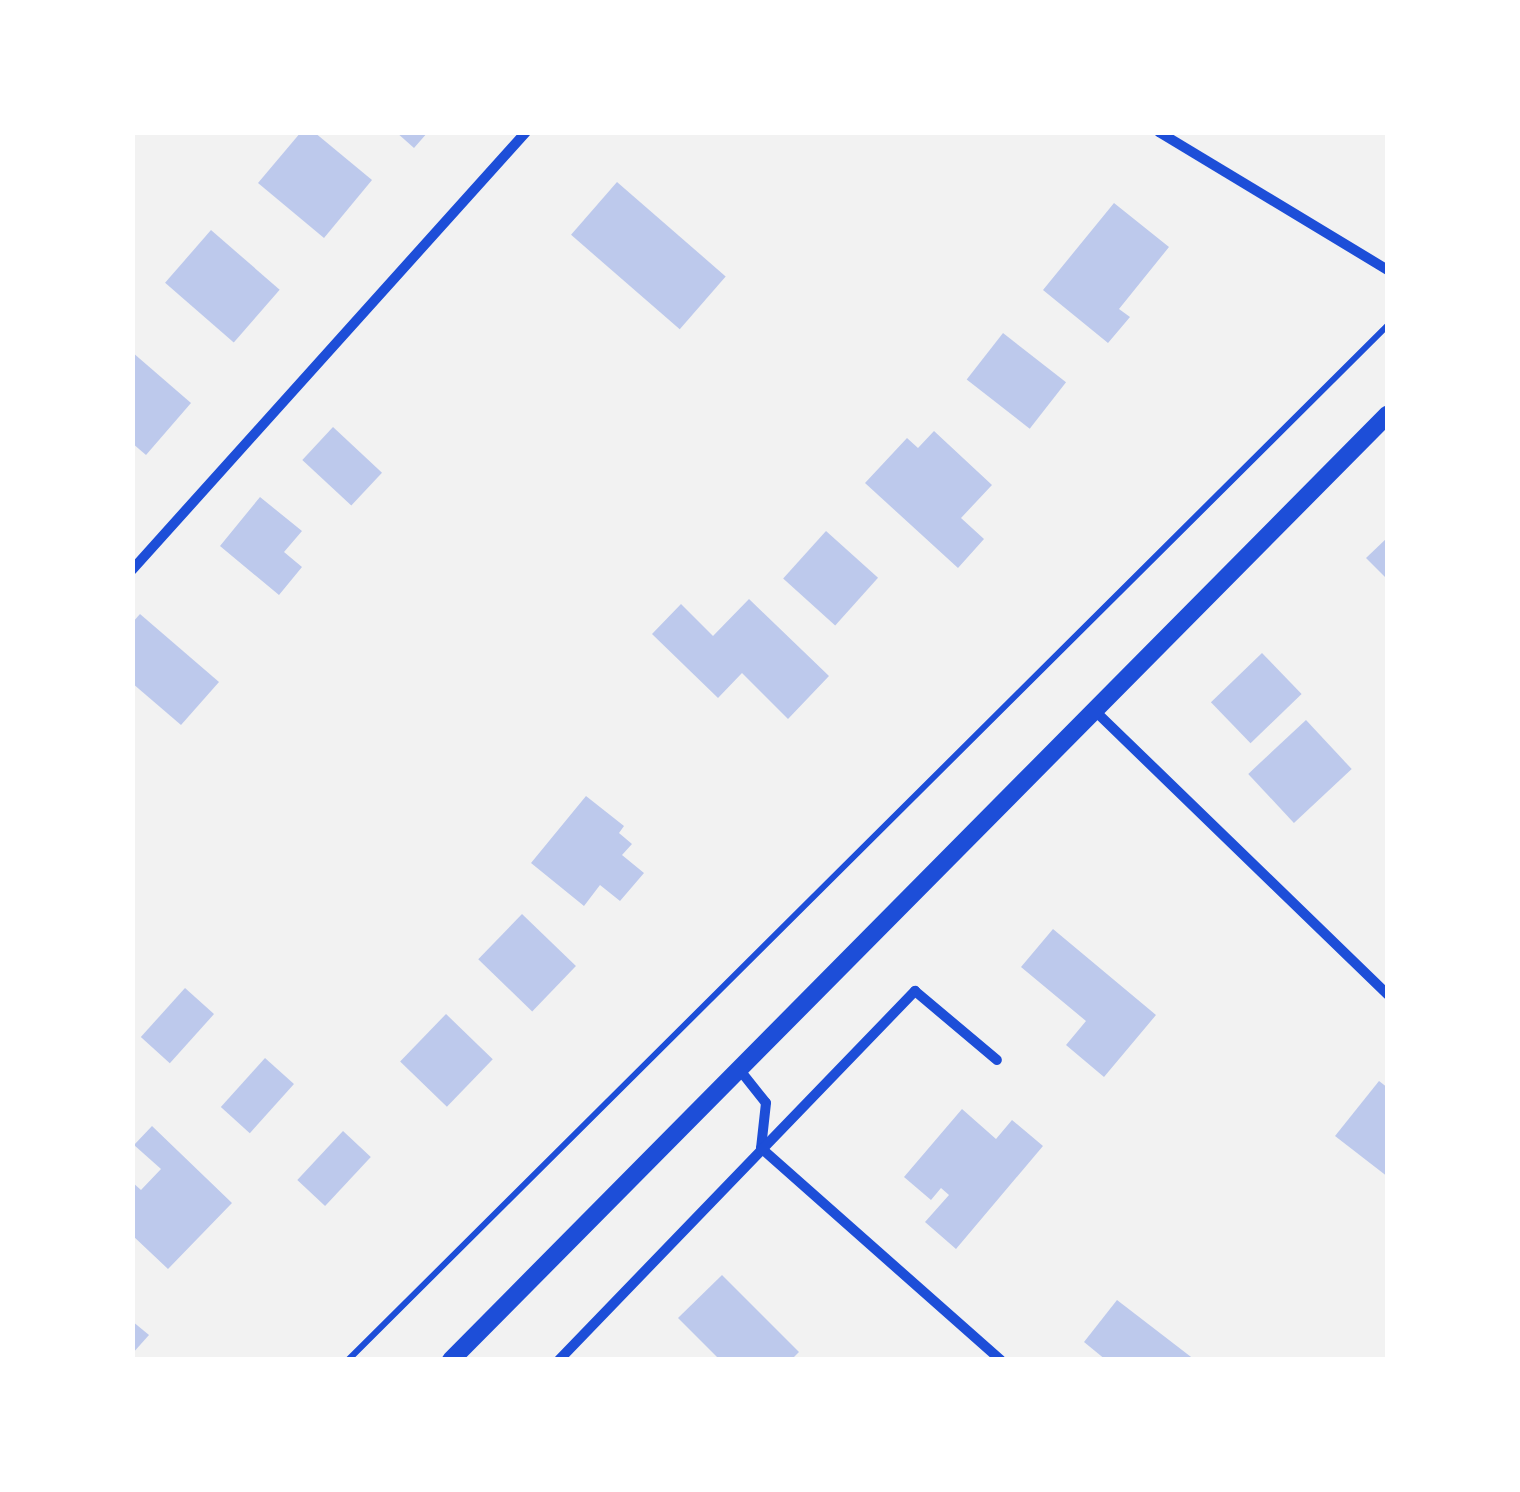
<!DOCTYPE html>
<html>
<head>
<meta charset="utf-8">
<style>
	body { margin:0 }
	#map { position:relative; width:1520px; height:1492px; overflow:hidden; background:#f2f2f2; font-family:"Nunito Sans",sans-serif }
	div>[style] { position:absolute }
	.building>* { inset:0; background:#bdc9ec; transform-origin:0 0 }
	.path>* { height:6px; margin:-3px; padding:0 3px; transform-origin:3px; border-radius:3px; background:#1d4ed8 }
	.minor>* { height:10px; margin:-5px; padding:0 5px; transform-origin:5px; border-radius:5px; background:#1d4ed8 }
	.tertiary>* { height:18px; margin:-9px; padding:0 9px; transform-origin:9px; border-radius:9px; background:#1d4ed8 }
	span { translate:-50% -50%; white-space:nowrap; text-align:center; line-height:1.15; -webkit-text-stroke:8px #fff; paint-order:stroke }
	.frame { position:absolute; inset:0; border:135px solid #fff; pointer-events:none }
</style>
</head>
<body>
<div id="map">
	<div class="building">
		<div style="clip-path:polygon(301px 132px,314px 132px,372px 180px,324px 238px,258px 183px)"></div>
		<div style="clip-path:polygon(396px 132px,428px 132px,414px 148px)"></div>
		<div style="left:617px;top:182px;width:144px;height:70px;rotate:41deg"></div>
		<div style="clip-path:polygon(1114px 203px,1169px 247px,1119px 309px,1130px 317px,1108px 343px,1043px 290px)"></div>
		<div style="left:211px;top:230px;width:91px;height:70px;rotate:41deg"></div>
		<div style="left:1003px;top:333px;width:80px;height:59px;rotate:38deg"></div>
		<div style="clip-path:polygon(132px 352px,191px 403px,146px 455px,132px 443px)"></div>
		<div style="left:333px;top:427px;width:67px;height:45px;rotate:43deg"></div>
		<div style="clip-path:polygon(934px 431px,992px 485px,961px 518px,984px 539px,958px 568px,865px 483px,907px 438px,918px 448px)"></div>
		<div style="clip-path:polygon(260px 497px,302px 531px,284px 552px,302px 567px,279px 595px,220px 546px)"></div>
		<div style="left:826px;top:531px;width:70px;height:64px;rotate:42deg"></div>
		<div style="clip-path:polygon(1388px 537px,1388px 580px,1366px 558px)"></div>
		<div style="clip-path:polygon(749px 599px,829px 676px,788px 719px,742px 673px,718px 698px,652px 634px,681px 604px,713px 636px)"></div>
		<div style="clip-path:polygon(140px 614px,219px 682px,181px 725px,132px 683px,132px 623px)"></div>
		<div style="left:1262px;top:653px;width:57px;height:71px;rotate:46deg"></div>
		<div style="left:1306px;top:720px;width:67px;height:79px;rotate:47deg"></div>
		<div style="clip-path:polygon(586px 796px,624px 826px,619px 833px,632px 844px,622px 855px,644px 873px,620px 901px,600px 885px,584px 906px,531px 863px)"></div>
		<div style="left:522px;top:914px;width:75px;height:63px;rotate:44deg"></div>
		<div style="clip-path:polygon(1053px 929px,1156px 1015px,1104px 1077px,1066px 1045px,1086px 1021px,1021px 967px)"></div>
		<div style="left:185px;top:988px;width:39px;height:66px;rotate:42deg"></div>
		<div style="left:446px;top:1014px;width:65px;height:66px;rotate:44deg"></div>
		<div style="left:265px;top:1058px;width:39px;height:66px;rotate:42deg"></div>
		<div style="clip-path:polygon(1379px 1081px,1388px 1088px,1388px 1177px,1335px 1136px)"></div>
		<div style="clip-path:polygon(962px 1109px,996px 1139px,1012px 1120px,1043px 1146px,956px 1249px,925px 1222px,949px 1195px,941px 1188px,931px 1200px,904px 1177px)"></div>
		<div style="clip-path:polygon(152px 1126px,232px 1203px,168px 1269px,132px 1235px,132px 1182px,141px 1190px,161px 1169px,134px 1145px)"></div>
		<div style="left:343px;top:1131px;width:38px;height:67px;rotate:43deg"></div>
		<div style="clip-path:polygon(722px 1275px,799px 1352px,791px 1360px,720px 1360px,678px 1318px)"></div>
		<div style="clip-path:polygon(1117px 1300px,1195px 1360px,1106px 1360px,1084px 1342px)"></div>
		<div style="clip-path:polygon(132px 1321px,149px 1335px,132px 1354px)"></div>
	</div>
	<div class="path">
		<div style="left:348px;top:1360px;width:1467px;rotate:-44.86deg"></div>
	</div>
	<div class="minor">
		<div style="left:1159px;top:132px;width:267px;rotate:31.1deg"></div>
		<div style="left:132px;top:570px;width:589px;rotate:-48.03deg"></div>
		<div style="left:1092px;top:708px;width:412px;rotate:44.1deg"></div>
		<div style="left:739px;top:1069px;width:43px;rotate:51.5deg"></div>
		<div style="left:766px;top:1103px;width:45px;rotate:96.3deg"></div>
		<div style="left:761px;top:1148px;width:320px;rotate:41.5deg"></div>
		<div style="left:559px;top:1360px;width:513px;rotate:-46.03deg"></div>
		<div style="left:915px;top:991px;width:107px;rotate:40.1deg"></div>
	</div>
	<div class="tertiary">
		<div style="left:451px;top:1360px;width:1331px;rotate:-45.27deg"></div>
	</div>
	<div class="frame"></div>
</div>
</body>
</html>
